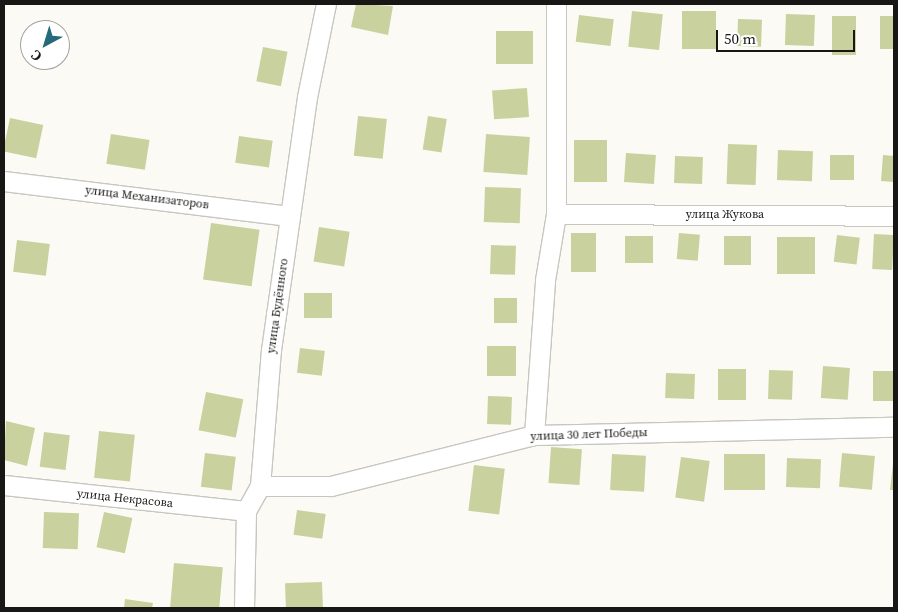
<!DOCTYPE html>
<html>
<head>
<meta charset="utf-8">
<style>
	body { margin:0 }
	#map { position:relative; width:898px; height:612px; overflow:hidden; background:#fcfaf4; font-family:"Source Serif 4",serif }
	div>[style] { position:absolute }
	.building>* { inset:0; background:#c9d29e; transform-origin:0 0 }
	.roads { filter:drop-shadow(1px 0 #c8c6c0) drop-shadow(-1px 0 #c8c6c0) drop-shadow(0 1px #c8c6c0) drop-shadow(0 -1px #c8c6c0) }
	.minor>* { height:19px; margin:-9.5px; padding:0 9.5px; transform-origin:9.5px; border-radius:9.5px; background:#fff }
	span { translate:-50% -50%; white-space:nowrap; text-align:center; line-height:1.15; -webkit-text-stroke:5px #fff; paint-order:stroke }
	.street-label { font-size:12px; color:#181715 }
	.frame { position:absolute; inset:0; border:5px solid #181715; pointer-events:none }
	.north { position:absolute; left:20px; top:20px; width:50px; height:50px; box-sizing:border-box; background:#fff; border:1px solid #a3a2a1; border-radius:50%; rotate:219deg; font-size:14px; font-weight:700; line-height:20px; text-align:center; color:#181715 }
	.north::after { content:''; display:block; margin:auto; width:18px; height:22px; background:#25697b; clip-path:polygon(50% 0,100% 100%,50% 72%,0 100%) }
	.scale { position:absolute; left:716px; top:30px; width:139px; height:22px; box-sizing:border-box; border:2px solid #181715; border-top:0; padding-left:6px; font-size:15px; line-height:18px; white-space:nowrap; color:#181715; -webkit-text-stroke:4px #fff; paint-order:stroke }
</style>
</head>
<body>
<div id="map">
	<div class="building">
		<div style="clip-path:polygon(356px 4px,393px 6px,388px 35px,351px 27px)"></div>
		<div style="left:632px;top:11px;width:31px;height:36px;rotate:6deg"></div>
		<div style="left:682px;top:11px;width:34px;height:38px"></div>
		<div style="left:786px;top:14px;width:29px;height:31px;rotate:2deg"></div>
		<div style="left:579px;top:15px;width:35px;height:27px;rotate:7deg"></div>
		<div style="left:832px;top:16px;width:24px;height:39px"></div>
		<div style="left:880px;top:16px;width:14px;height:33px"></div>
		<div style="left:738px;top:19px;width:24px;height:27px;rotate:2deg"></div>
		<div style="left:496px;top:31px;width:37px;height:33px"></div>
		<div style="left:263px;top:47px;width:25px;height:35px;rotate:11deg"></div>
		<div style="left:527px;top:88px;width:29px;height:35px;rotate:86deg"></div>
		<div style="left:358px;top:116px;width:29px;height:40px;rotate:6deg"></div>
		<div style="left:428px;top:116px;width:19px;height:34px;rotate:9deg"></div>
		<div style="left:10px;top:118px;width:34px;height:34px;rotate:12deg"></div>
		<div style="left:111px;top:134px;width:39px;height:30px;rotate:9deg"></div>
		<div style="left:486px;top:134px;width:44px;height:38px;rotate:4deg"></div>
		<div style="left:239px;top:136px;width:34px;height:27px;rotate:8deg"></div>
		<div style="left:574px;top:140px;width:33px;height:42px"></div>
		<div style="left:728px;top:144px;width:29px;height:40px;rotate:2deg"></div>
		<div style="left:778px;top:150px;width:35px;height:30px;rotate:2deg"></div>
		<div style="left:626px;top:153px;width:30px;height:29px;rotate:4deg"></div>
		<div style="left:830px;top:155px;width:24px;height:25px"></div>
		<div style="clip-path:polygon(883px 155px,894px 156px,894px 182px,881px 181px)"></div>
		<div style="left:675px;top:156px;width:28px;height:27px;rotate:2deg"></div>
		<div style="left:485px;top:187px;width:36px;height:35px;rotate:2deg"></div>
		<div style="left:211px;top:223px;width:49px;height:57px;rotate:8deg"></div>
		<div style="left:319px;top:227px;width:31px;height:35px;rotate:9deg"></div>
		<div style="left:571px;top:233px;width:25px;height:39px"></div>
		<div style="left:679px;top:233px;width:21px;height:26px;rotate:5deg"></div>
		<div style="left:874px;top:234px;width:20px;height:35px;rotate:3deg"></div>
		<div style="left:837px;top:235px;width:23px;height:27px;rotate:7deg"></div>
		<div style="left:625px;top:236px;width:28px;height:27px"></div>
		<div style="left:724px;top:236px;width:27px;height:29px"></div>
		<div style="left:777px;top:237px;width:38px;height:37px"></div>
		<div style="left:17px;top:240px;width:33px;height:32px;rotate:7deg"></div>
		<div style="left:491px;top:245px;width:25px;height:29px;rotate:2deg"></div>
		<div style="left:332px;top:293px;width:25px;height:28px;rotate:90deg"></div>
		<div style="left:494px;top:298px;width:23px;height:25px"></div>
		<div style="left:487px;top:346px;width:29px;height:30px"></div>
		<div style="left:300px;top:348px;width:25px;height:25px;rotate:7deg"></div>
		<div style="left:823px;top:366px;width:27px;height:32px;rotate:4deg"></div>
		<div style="left:718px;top:369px;width:28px;height:31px"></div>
		<div style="left:769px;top:370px;width:24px;height:29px;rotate:2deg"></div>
		<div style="left:873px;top:371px;width:21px;height:30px"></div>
		<div style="left:666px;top:373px;width:29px;height:25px;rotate:2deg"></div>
		<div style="left:206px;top:392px;width:38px;height:39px;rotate:11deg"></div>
		<div style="left:488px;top:396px;width:24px;height:28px;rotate:2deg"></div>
		<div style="clip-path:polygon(6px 421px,35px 428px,27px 466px,4px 460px)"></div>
		<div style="left:99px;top:431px;width:36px;height:47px;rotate:6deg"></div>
		<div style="left:44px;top:432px;width:26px;height:35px;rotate:7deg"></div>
		<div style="left:551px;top:447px;width:31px;height:36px;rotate:4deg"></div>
		<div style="left:205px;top:453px;width:31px;height:34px;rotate:7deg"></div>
		<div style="left:842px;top:453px;width:33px;height:34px;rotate:5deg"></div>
		<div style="left:612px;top:454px;width:34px;height:36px;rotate:3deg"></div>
		<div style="left:724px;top:454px;width:41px;height:36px"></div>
		<div style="left:681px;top:457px;width:29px;height:41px;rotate:8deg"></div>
		<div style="left:787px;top:458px;width:34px;height:29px;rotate:2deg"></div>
		<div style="clip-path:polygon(893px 464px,894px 464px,894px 490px,890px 490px)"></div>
		<div style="left:474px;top:465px;width:31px;height:46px;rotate:7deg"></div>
		<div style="left:297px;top:510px;width:29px;height:25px;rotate:8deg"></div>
		<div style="left:44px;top:512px;width:35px;height:36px;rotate:2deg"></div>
		<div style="left:104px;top:512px;width:29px;height:36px;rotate:12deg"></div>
		<div style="left:174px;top:563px;width:49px;height:45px;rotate:5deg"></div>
		<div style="left:322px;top:582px;width:26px;height:37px;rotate:88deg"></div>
		<div style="clip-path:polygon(125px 599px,153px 603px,152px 608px,124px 608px)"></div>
	</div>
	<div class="roads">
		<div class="minor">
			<div style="left:4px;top:181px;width:288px;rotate:7deg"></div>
			<div style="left:556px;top:214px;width:338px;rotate:0.3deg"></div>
			<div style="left:534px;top:435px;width:155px;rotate:-85.9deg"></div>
			<div style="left:545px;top:280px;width:67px;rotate:-80.5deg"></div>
			<div style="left:556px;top:214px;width:210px;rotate:-90deg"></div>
			<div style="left:4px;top:485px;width:243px;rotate:6.1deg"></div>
			<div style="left:260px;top:486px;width:71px"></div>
			<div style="left:331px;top:486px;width:209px;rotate:-14.1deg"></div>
			<div style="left:534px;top:435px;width:360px;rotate:-1.3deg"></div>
			<div style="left:244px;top:608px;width:97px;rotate:-88.8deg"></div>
			<div style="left:246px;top:511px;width:29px;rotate:-61deg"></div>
			<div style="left:260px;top:486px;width:136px;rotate:-85.4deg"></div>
			<div style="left:271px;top:350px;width:256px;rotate:-81.9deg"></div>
			<div style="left:307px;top:97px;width:95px;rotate:-78.5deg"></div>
		</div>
	</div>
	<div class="street-label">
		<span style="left:147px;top:198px;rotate:7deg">улица Механизаторов</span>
		<span style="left:725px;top:215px">улица Жукова</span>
		<span style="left:278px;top:306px;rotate:-82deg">улица Будённого</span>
		<span style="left:589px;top:435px;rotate:-2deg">улица 30 лет Победы</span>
		<span style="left:125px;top:499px;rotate:6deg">улица Некрасова</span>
	</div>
	<div class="frame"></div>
	<div class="north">С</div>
	<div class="scale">50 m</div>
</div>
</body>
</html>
